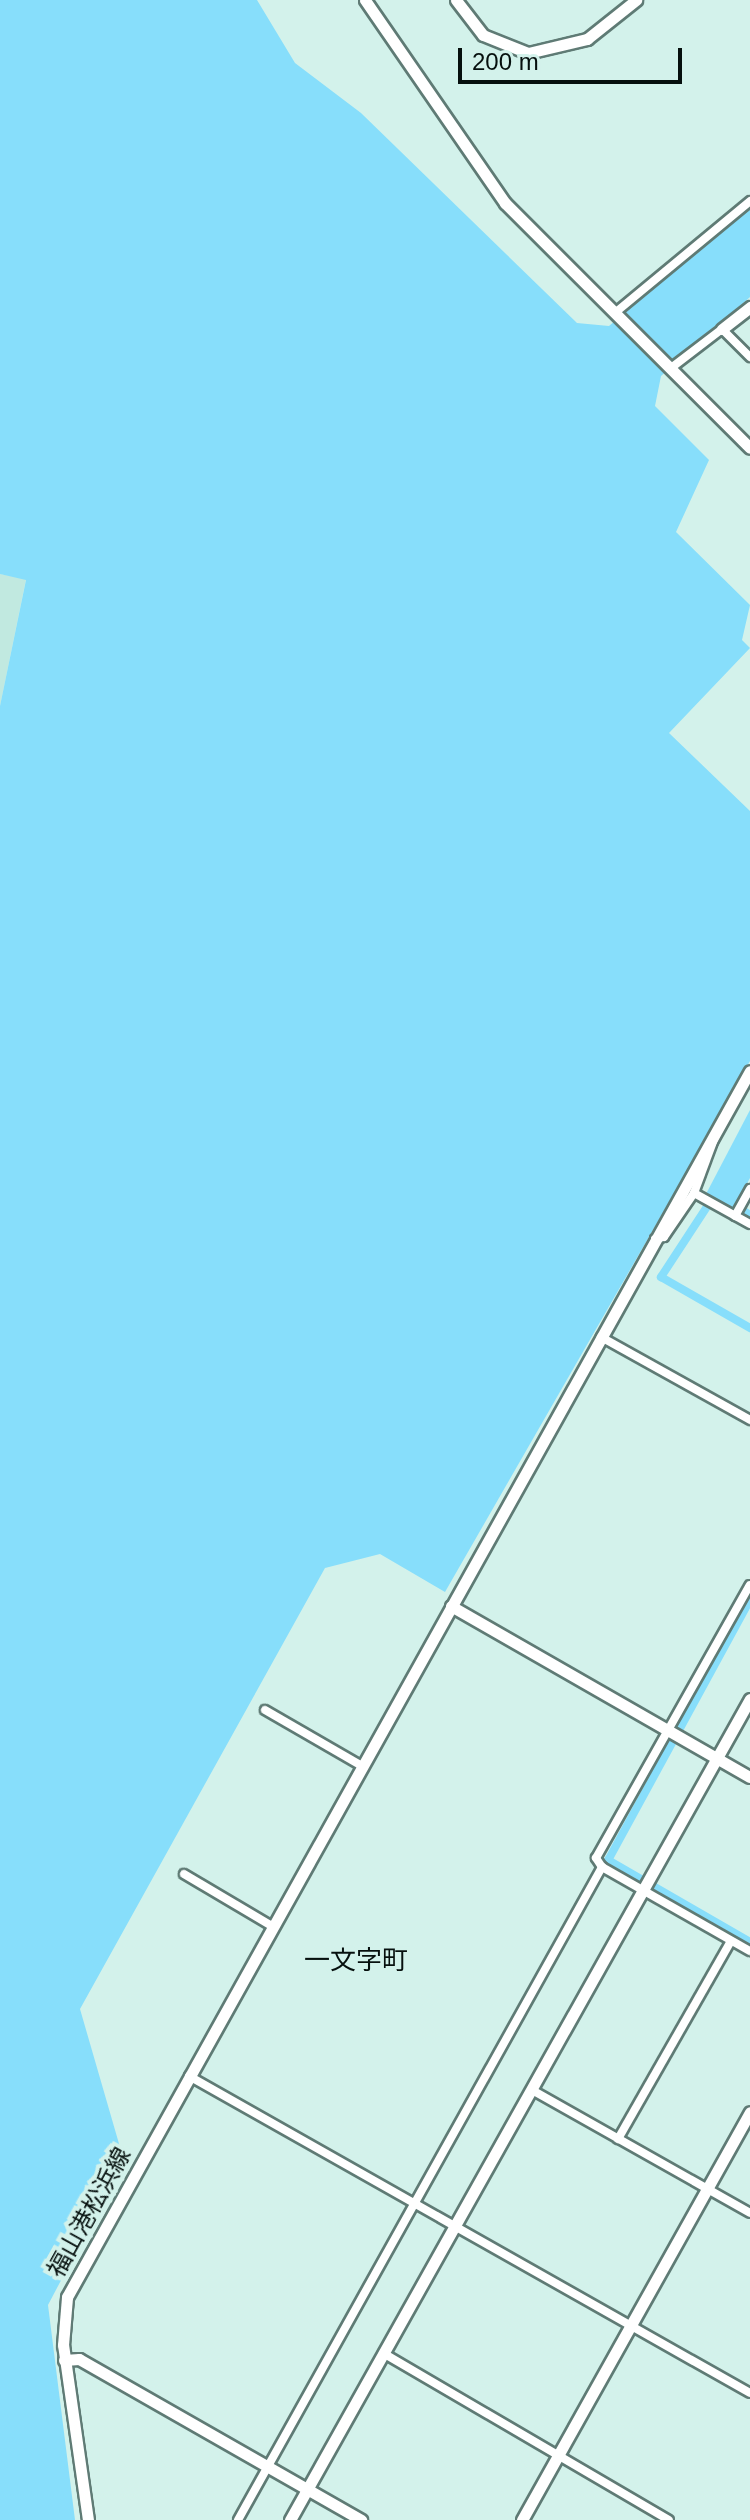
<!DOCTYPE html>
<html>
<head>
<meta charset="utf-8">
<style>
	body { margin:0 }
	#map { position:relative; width:750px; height:2520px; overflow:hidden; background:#d3f2eb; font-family:Helvetica,"Noto Sans JP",sans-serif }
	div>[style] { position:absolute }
	.built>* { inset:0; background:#c1e9e0 }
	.water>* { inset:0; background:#87defb }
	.canal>* { height:8px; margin:-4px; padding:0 4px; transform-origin:4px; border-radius:4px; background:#87defb }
	.roads { filter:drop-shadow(2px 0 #5f7b75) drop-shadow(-2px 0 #5f7b75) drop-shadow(0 2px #5f7b75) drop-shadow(0 -2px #5f7b75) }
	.street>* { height:8px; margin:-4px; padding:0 4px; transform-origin:4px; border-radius:4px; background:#fff }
	.secondary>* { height:11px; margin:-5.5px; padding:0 5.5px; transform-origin:5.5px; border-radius:5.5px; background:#fff }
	span { translate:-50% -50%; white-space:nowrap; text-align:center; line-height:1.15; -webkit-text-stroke:8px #d3f2eb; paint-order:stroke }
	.street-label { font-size:24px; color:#06100e }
	.neighbourhood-label { font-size:26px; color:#06100e }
	.scale { position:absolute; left:458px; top:48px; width:224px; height:36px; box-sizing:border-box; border:4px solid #06100e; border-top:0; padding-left:10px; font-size:24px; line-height:28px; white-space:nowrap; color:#06100e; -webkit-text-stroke:6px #d3f2eb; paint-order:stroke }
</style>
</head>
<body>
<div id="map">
	<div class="built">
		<div style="clip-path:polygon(0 574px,26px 579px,0 706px)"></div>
	</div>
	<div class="water">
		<div style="clip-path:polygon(0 0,257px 0,295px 63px,361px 113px,577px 323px,609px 326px,750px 207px,750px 297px,661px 376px,655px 406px,709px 460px,676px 532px,750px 605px,742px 640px,750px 648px,669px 733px,750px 811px,750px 1061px,445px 1592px,380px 1554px,325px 1568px,80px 2009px,124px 2161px,48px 2305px,75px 2520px,0 2520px,0 706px,26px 580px,0 574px)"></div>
		<div style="clip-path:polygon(750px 1110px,750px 1178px,733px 1208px,706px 1194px)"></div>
	</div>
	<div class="canal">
		<div style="left:714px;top:1196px;width:97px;rotate:123.2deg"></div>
		<div style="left:661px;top:1277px;width:103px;rotate:29.8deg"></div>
		<div style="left:734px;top:1204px;width:19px;rotate:35deg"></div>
		<div style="left:750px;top:1600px;width:296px;rotate:118.6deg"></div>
		<div style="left:608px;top:1860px;width:164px;rotate:30deg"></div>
	</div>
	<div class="roads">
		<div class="street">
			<div style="left:616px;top:312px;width:174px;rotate:-39.6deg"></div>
			<div style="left:671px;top:368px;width:64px;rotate:-37.4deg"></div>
			<div style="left:722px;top:329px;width:40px;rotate:45deg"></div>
			<div style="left:694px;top:1193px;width:63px;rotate:-69.6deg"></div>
			<div style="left:735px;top:1216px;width:31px;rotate:-61deg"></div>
			<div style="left:655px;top:1239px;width:9px;rotate:-13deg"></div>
			<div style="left:664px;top:1237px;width:53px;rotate:-55.7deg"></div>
			<div style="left:694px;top:1193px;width:64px;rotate:29deg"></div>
			<div style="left:601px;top:1337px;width:171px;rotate:29.1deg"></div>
			<div style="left:265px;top:1710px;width:112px;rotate:30deg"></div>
			<div style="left:602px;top:1867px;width:11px;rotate:-124deg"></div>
			<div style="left:596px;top:1858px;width:313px;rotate:-60.6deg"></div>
			<div style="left:184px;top:1874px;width:102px;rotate:30.6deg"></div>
			<div style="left:189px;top:2076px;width:644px;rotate:29.47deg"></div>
			<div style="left:532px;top:2090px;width:250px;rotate:29.4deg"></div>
			<div style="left:618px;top:2139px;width:228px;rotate:-60.3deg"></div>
			<div style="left:383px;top:2353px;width:331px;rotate:30.3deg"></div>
			<div style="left:238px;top:2520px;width:748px;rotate:-60.86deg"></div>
			<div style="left:602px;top:1867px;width:170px;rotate:29.6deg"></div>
		</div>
		<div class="secondary">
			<div style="left:365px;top:0;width:247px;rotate:55.4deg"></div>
			<div style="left:505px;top:203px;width:346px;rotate:45deg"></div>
			<div style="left:456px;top:0;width:44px;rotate:52.4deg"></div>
			<div style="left:483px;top:35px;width:48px;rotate:21.8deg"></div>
			<div style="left:528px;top:53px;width:61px;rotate:-13.3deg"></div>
			<div style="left:587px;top:39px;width:63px;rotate:-38.5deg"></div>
			<div style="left:722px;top:329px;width:36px;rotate:-38deg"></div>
			<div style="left:451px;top:1606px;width:344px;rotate:29.8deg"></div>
			<div style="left:64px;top:2360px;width:15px;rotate:-4deg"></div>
			<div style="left:79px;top:2359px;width:325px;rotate:29.7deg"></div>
			<div style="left:88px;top:2520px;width:177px;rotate:-98.1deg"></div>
			<div style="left:63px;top:2345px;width:48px;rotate:-85.2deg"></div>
			<div style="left:67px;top:2297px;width:1403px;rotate:-60.88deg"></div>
			<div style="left:290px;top:2520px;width:941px;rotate:-60.74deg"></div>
			<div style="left:522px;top:2520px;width:467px;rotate:-60.8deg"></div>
		</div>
	</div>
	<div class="street-label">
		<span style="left:89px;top:2212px;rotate:-61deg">福山港松浜線</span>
	</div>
	<div class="neighbourhood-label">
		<span style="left:356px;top:1961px">一文字町</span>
	</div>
	<div class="scale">200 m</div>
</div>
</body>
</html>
